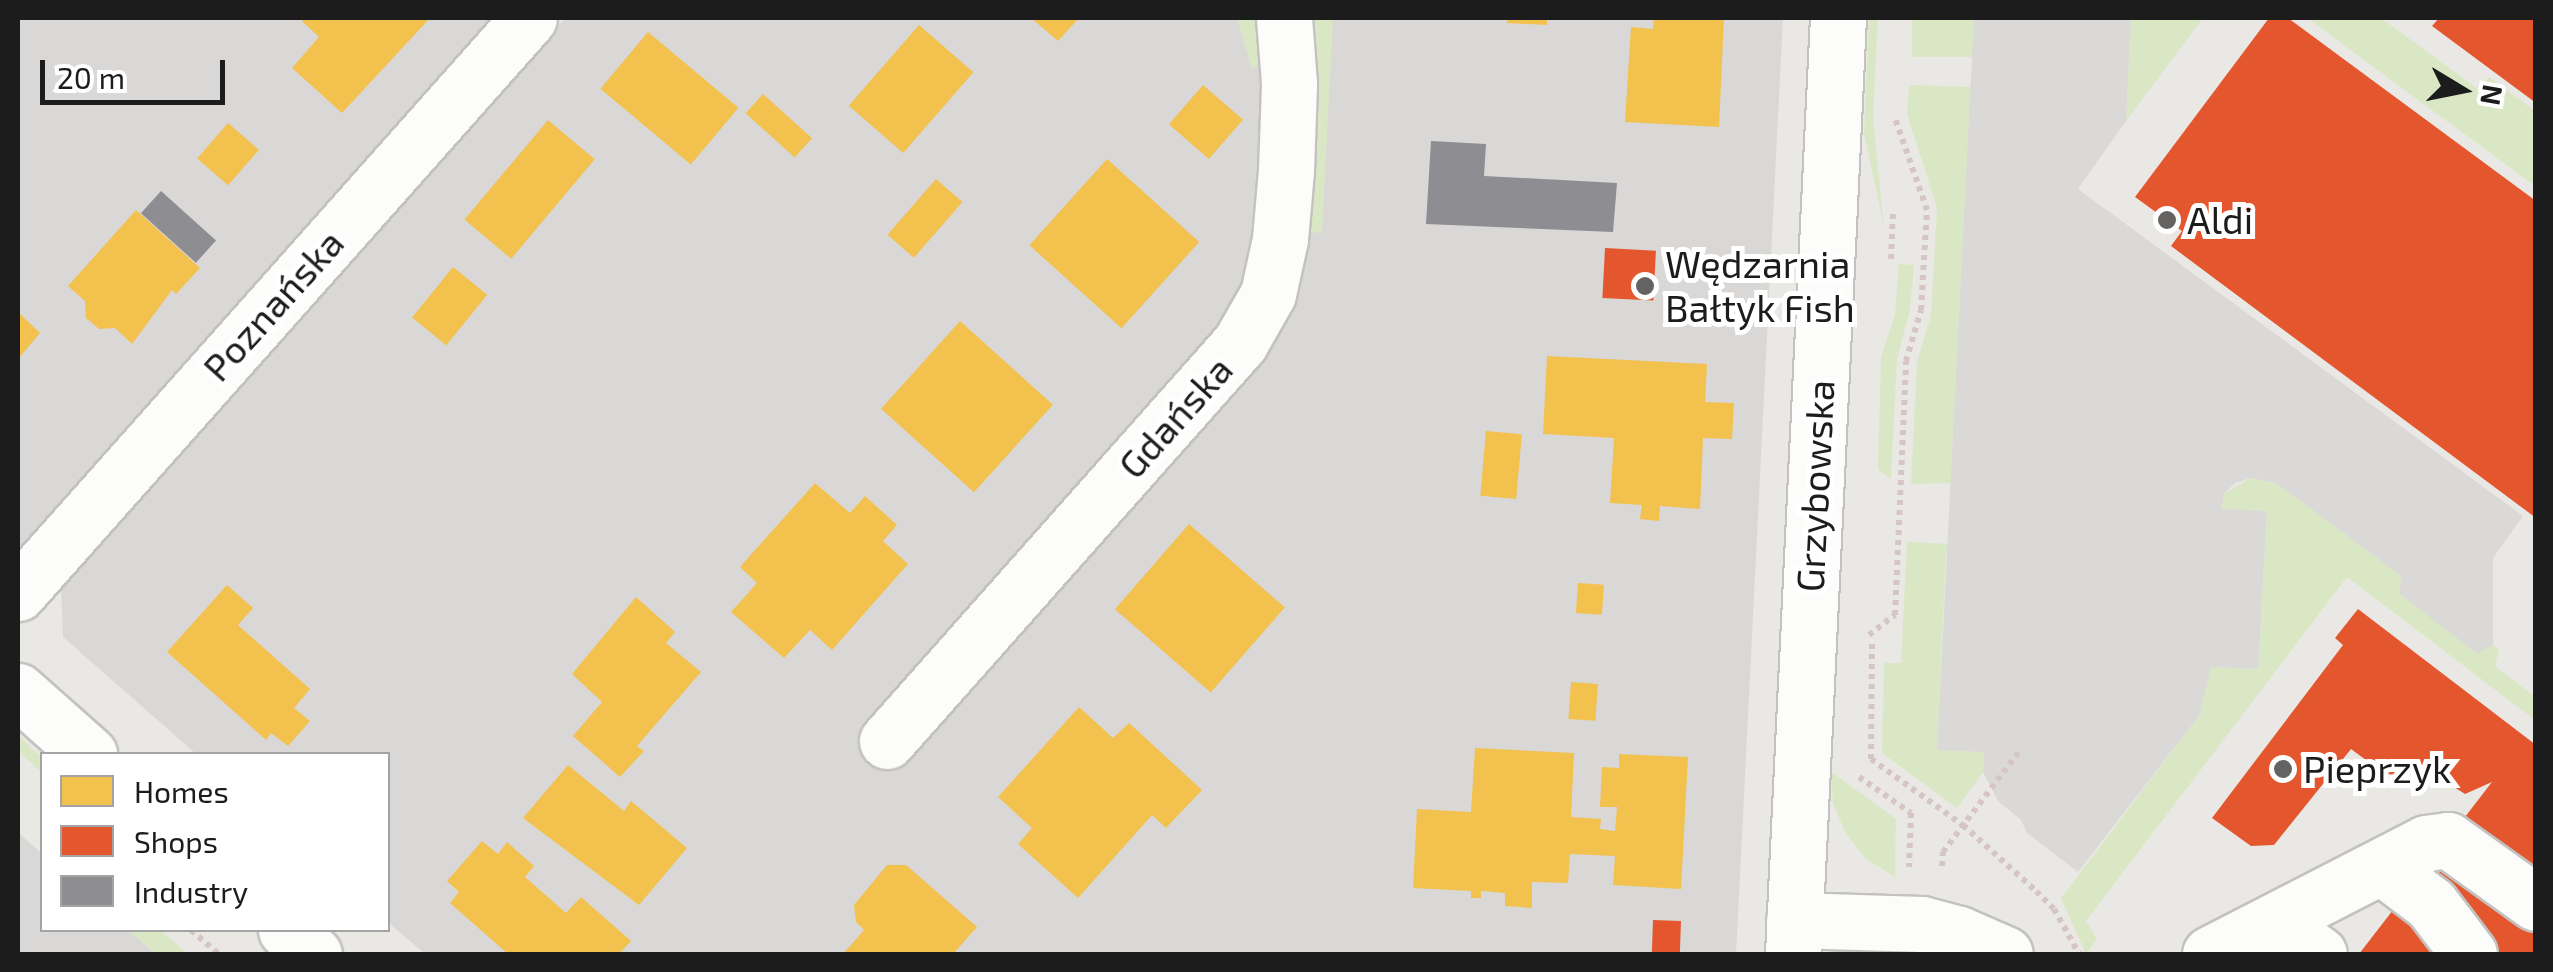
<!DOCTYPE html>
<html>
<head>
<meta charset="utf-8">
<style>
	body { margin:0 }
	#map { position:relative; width:2553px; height:972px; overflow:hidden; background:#eae8e5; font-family:"Exo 2",sans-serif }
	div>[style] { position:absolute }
	.residential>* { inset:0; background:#d9d8d6 }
	.grass>* { inset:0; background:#dae7c4; transform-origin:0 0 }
	.parking>* { inset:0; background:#dad9d8 }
	.homes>* { inset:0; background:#f2c14e; transform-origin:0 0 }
	.shops>* { inset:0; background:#e4572e; transform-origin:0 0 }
	.industry>* { inset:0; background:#8d8d92; transform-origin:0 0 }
	.path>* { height:6px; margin-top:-3px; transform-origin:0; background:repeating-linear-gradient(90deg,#d5c6c5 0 5px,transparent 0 10px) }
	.roads { filter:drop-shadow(2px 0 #c3c2c1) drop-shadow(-2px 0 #c3c2c1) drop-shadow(0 2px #c3c2c1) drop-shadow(0 -2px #c3c2c1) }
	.minor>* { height:55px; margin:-27.5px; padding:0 27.5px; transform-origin:27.5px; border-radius:27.5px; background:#fcfcfb }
	.dots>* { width:28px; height:28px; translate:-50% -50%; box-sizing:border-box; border:5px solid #fff; border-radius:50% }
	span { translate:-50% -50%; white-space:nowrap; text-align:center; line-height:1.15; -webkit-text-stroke:10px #fff; paint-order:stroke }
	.poi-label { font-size:38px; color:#1c1c1c }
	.left { translate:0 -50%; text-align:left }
	.street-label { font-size:38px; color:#1c1c1c }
	.frame { position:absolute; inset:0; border:20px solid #1c1c1c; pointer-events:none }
	.legend { position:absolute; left:40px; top:752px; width:350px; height:180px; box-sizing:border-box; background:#fff; border:2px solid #a4a4a4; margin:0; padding:12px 18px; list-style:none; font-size:30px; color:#1c1c1c }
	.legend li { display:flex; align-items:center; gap:20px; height:50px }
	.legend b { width:50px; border:2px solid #a4a4a4 }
	.north { position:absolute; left:2413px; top:40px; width:100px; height:100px; -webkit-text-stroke:8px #fff; paint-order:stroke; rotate:100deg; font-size:28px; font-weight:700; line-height:40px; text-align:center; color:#1c1c1c }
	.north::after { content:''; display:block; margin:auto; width:35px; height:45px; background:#1c1c1c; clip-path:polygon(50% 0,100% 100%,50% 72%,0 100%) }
	.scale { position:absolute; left:40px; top:60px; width:185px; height:45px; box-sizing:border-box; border:5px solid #1c1c1c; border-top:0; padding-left:12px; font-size:30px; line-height:35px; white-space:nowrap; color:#1c1c1c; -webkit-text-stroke:8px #fff; paint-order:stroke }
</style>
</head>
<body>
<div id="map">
	<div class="residential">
		<div style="clip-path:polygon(18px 18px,502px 18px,18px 552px)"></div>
		<div style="clip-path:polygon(565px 18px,1783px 18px,1736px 954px,425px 954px,388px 922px,388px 754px,196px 754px,63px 637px,61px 585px)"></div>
		<div style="clip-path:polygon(18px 832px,42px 854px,42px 930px,128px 930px,156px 954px,18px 954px)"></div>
	</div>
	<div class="grass">
		<div style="clip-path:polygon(1237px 18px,1259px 18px,1264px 60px,1252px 70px)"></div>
		<div style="clip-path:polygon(1311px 18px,1333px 18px,1322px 233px,1308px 232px,1318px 101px)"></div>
		<div style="clip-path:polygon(1869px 18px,1878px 18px,1873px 117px,1884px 227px,1864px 133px)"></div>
		<div style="left:1912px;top:18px;width:62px;height:39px"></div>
		<div style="clip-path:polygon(2131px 18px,2203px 18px,2126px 121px)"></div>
		<div style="clip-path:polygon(2307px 18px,2381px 18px,2479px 90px,2489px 77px,2535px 111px,2535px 186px)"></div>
		<div style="clip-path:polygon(1909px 85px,1971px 87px,1951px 475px,1997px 482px,1911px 484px,1917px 362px,1931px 315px,1937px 208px,1907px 114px)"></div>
		<div style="clip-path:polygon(1899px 264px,1914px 265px,1910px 310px,1897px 359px,1891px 479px,1878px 469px,1881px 358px,1895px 314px)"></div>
		<div style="clip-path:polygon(2251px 478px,2276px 483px,2401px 576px,2477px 653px,2493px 645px,2499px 649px,2495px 666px,2535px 697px,2535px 720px,2347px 577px,2086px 921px,2097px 939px,2086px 954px,2061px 898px,2199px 716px,2211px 667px,2258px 669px,2267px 512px,2221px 509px,2224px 494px)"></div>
		<div style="clip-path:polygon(1907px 542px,1954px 544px,1946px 553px,1937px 749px,1984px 752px,1983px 772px,1957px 808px,1882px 753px,1884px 663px,1901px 663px)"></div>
		<div style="clip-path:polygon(18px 735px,42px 758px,41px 772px,18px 751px)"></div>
		<div style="clip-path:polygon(1830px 771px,1896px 819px,1895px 877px,1865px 858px,1845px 832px,1833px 803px)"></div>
		<div style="clip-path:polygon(128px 930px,160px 930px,188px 954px,156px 954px)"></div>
	</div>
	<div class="parking">
		<div style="clip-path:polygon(1974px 18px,2131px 18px,2126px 121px,2078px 189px,2523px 516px,2493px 558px,2493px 645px,2477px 654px,2399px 593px,2401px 576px,2276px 483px,2251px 478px,2235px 483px,2224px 494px,2221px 509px,2267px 511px,2258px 669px,2211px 667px,2199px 716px,2078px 872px,2027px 833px,2021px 820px,1998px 801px,1983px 772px,1984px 752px,1937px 750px)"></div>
	</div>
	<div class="homes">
		<div style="clip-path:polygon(306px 18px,430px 18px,342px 113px,292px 68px,319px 37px,302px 21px)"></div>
		<div style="clip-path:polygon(1031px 18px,1079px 18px,1058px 41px)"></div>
		<div style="clip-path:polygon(1508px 18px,1547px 18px,1547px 25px,1507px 23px)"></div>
		<div style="clip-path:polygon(1654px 18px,1724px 18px,1719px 127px,1625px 122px,1631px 27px,1653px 29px)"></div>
		<div style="left:919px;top:25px;width:72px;height:107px;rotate:41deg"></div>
		<div style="left:648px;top:32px;width:118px;height:74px;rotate:40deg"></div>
		<div style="left:1203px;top:85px;width:53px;height:52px;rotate:41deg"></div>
		<div style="left:763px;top:94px;width:66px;height:26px;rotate:42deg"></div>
		<div style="left:548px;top:120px;width:61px;height:130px;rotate:40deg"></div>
		<div style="left:228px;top:123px;width:41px;height:47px;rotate:41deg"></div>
		<div style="left:1107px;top:159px;width:124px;height:116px;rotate:42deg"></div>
		<div style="left:936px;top:179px;width:35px;height:74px;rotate:41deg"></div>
		<div style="clip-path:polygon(136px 210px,200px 268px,176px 294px,172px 290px,132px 344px,115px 328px,99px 329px,86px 318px,85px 301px,68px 286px)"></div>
		<div style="left:453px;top:267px;width:44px;height:65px;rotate:39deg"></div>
		<div style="clip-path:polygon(18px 312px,40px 333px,18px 359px)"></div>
		<div style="left:960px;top:321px;width:125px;height:118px;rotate:42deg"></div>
		<div style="clip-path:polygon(1547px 356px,1707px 364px,1705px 402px,1734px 403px,1732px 439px,1703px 438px,1700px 509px,1660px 506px,1659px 521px,1640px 519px,1642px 505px,1610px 503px,1614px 438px,1543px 434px)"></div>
		<div style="left:1486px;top:431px;width:36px;height:65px;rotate:5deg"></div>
		<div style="clip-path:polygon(815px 483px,850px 513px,865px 496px,897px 525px,883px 541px,908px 564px,832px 650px,810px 630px,784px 658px,731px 612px,757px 583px,740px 567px)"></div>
		<div style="left:1189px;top:524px;width:127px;height:113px;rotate:41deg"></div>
		<div style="left:1578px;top:583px;width:26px;height:30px;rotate:4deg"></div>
		<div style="clip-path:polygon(227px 585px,253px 608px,238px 625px,310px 689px,294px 708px,310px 721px,288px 746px,271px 733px,266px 740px,167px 652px)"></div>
		<div style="clip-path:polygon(636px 597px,675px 632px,666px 643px,701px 672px,637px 746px,644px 751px,620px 777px,573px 736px,602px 702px,572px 674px)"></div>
		<div style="left:1571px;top:682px;width:27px;height:37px;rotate:4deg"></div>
		<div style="clip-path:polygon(1079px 707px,1113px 738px,1129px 723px,1202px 790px,1166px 828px,1152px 815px,1078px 898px,1018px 844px,1032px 828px,998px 797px)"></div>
		<div style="clip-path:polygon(1475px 748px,1574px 753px,1571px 817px,1601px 819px,1600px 829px,1615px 831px,1617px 807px,1600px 807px,1602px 767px,1619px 768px,1619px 754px,1688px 757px,1681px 889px,1613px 885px,1615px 856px,1570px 854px,1568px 883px,1532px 882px,1532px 908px,1505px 906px,1505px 893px,1481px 891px,1481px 898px,1471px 898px,1471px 891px,1413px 888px,1417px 809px,1471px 812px)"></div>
		<div style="clip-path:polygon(568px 765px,624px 811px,631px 801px,687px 848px,639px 905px,523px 818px)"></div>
		<div style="clip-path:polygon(482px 841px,498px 854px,507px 842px,534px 866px,525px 877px,566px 913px,581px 897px,631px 941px,619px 954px,508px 954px,450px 903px,459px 892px,447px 881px)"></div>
		<div style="clip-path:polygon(887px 865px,906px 865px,977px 927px,953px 954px,843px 954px,864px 930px,856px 922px,854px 905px)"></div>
	</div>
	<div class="shops">
		<div style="clip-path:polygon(2269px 18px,2288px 18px,2536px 201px,2536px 518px,2171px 246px,2182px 231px,2135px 197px)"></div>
		<div style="clip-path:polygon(2439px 18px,2536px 18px,2536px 103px,2432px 26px)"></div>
		<div style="left:1605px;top:248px;width:51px;height:50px;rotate:3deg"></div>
		<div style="clip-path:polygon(2358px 609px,2536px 745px,2536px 954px,2359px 954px,2492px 782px,2465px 794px,2419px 765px,2404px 775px,2385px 774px,2351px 749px,2274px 845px,2251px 846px,2212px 818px,2343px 645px,2335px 638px)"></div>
		<div style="left:1653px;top:920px;width:28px;height:34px;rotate:2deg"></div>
	</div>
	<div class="industry">
		<div style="clip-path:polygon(1431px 141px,1486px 144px,1484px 176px,1617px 183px,1613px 232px,1426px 224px)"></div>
		<div style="left:161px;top:191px;width:74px;height:30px;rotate:42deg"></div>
	</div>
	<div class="path">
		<div style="left:1891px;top:259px;width:48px;rotate:-87.6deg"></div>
		<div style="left:1869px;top:635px;width:33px;rotate:-38deg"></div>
		<div style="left:1895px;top:615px;width:254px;rotate:-87.5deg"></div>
		<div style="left:1906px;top:361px;width:53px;rotate:-73.6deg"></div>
		<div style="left:1921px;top:310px;width:100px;rotate:-86.6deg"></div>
		<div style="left:1927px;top:210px;width:97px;rotate:-109.2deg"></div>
		<div style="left:1872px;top:644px;width:115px;rotate:90.5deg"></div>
		<div style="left:1871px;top:759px;width:113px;rotate:35.7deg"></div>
		<div style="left:1963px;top:825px;width:98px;rotate:42.1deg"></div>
		<div style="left:2036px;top:891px;width:25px;rotate:45deg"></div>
		<div style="left:2054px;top:909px;width:51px;rotate:60.9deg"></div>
		<div style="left:1859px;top:777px;width:63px;rotate:34.7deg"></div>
		<div style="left:1911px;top:813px;width:54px;rotate:92.1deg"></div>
		<div style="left:1942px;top:866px;width:14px;rotate:-86deg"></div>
		<div style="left:1943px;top:852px;width:129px;rotate:-52.9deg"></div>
		<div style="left:191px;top:930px;width:37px;rotate:41deg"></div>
	</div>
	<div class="roads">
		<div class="minor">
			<div style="left:18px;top:593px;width:769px;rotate:-48.37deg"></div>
			<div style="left:18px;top:691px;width:95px;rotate:41.6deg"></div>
			<div style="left:887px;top:741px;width:532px;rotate:-48.43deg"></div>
			<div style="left:1240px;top:343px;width:56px;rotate:-60.3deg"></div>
			<div style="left:1268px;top:294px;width:56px;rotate:-77.7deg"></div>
			<div style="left:1280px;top:239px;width:68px;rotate:-85deg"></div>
			<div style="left:1286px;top:171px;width:88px;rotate:-88deg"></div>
			<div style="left:1289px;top:83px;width:65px;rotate:-94.4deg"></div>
			<div style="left:2382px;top:867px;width:61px;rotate:37.1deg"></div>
			<div style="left:2431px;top:904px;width:63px;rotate:52.8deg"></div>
			<div style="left:1794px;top:920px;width:128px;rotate:1.8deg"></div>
			<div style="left:1922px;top:924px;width:38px;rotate:15deg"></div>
			<div style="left:1959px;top:934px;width:50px;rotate:23.5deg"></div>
			<div style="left:2274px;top:922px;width:55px;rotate:35.4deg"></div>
			<div style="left:286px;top:930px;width:37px;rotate:41deg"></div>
			<div style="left:1793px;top:954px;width:937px;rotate:-87.25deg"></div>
			<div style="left:2210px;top:954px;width:243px;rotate:-27.2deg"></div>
			<div style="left:2426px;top:843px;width:22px;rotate:-8deg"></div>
			<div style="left:2448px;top:840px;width:108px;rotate:35.6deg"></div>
		</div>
	</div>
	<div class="dots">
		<div style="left:2167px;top:220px;background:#646362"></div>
		<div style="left:1645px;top:286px;background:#646362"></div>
		<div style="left:2283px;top:769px;background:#646362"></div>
	</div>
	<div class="poi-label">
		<span class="left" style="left:2187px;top:220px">Aldi</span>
		<span class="left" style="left:1665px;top:286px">Wędzarnia<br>Bałtyk Fish</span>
		<span class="left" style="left:2303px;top:769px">Pieprzyk</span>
	</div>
	<div class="street-label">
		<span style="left:273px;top:305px;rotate:-48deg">Poznańska</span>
		<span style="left:1175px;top:417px;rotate:-48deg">Gdańska</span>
		<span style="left:1815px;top:486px;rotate:-87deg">Grzybowska</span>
	</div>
	<div class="frame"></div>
	<ul class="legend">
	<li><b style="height:28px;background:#f2c14e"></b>Homes</li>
	<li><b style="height:28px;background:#e4572e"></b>Shops</li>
	<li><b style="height:28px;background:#8d8d92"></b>Industry</li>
	</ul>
	<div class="north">N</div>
	<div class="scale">20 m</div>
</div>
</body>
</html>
